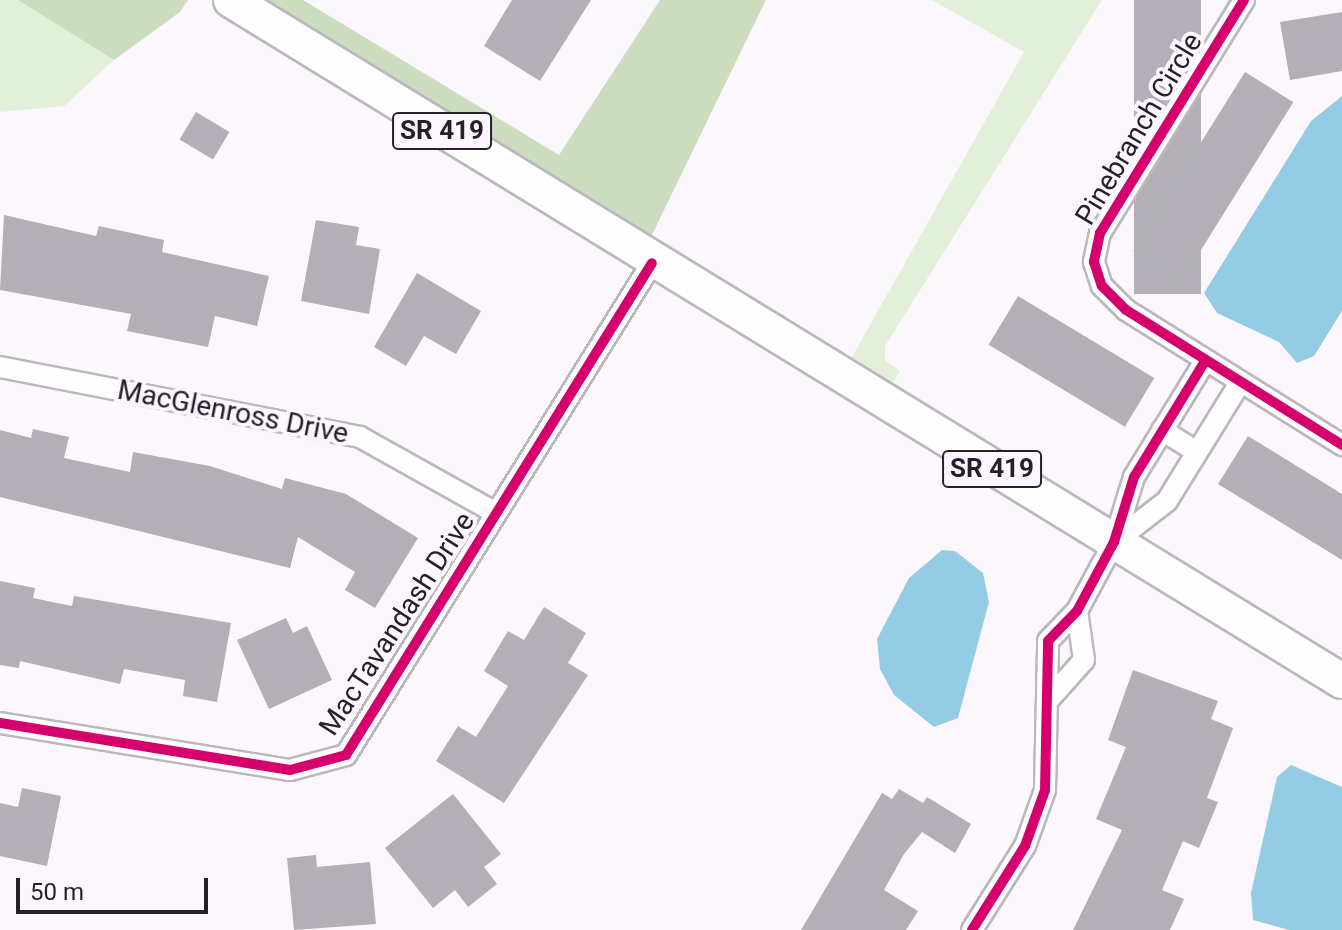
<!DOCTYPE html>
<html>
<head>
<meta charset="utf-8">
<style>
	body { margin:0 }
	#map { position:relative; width:1342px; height:930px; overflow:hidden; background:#fcf7fd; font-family:Roboto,sans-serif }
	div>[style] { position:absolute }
	.green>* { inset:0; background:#e2efd9 }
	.forest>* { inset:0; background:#cbddbe }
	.water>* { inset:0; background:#95cce5 }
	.building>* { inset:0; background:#b2afb6; transform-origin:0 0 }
	.roads { filter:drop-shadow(2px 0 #bcb6bd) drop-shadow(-2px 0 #bcb6bd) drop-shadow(0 2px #bcb6bd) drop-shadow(0 -2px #bcb6bd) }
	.minor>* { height:20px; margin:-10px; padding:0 10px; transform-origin:10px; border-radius:10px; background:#fffeff }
	.primary>* { height:34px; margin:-17px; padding:0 17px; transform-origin:17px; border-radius:17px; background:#fffeff }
	.cycleway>* { height:10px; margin:-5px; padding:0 5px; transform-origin:5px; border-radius:5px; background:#d6006c }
	span { translate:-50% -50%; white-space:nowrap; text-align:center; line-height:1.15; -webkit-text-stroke:8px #fdf5ff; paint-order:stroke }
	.shield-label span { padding:2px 6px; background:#fdf5ff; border:2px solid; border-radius:6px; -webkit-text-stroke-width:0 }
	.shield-label { font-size:26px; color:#251f28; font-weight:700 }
	.street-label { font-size:28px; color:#251f28 }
	.scale { position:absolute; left:16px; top:878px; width:192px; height:36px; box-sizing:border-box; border:4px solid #251f28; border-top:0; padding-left:10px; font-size:24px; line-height:28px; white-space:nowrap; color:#251f28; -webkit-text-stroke:6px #fdf5ff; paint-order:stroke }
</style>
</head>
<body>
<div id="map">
	<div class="green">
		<div style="clip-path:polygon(0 0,18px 0,114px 60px,64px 106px,0 112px)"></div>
		<div style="clip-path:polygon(932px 0,1102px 0,885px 346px,885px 360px,900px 371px,889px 390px,848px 364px,1024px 52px)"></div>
	</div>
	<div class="forest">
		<div style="clip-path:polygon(18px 0,188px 0,180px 12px,114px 60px)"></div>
		<div style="clip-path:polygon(259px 0,303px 0,559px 155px,660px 0,766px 0,648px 243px)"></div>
	</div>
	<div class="water">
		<div style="clip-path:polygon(1342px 96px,1342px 311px,1314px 356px,1297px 363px,1279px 342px,1217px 313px,1204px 293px,1311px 121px)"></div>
		<div style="clip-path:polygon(942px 550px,955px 551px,983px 573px,989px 602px,958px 718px,934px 727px,894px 695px,880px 669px,877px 639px,909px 578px)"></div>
		<div style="clip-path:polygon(1291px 765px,1342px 787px,1342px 930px,1289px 930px,1253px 920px,1251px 893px,1277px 777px)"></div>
	</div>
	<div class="building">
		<div style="clip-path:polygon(512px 0,591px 0,540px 81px,484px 46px)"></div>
		<div style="left:1134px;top:0;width:67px;height:294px"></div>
		<div style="clip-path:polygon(1342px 12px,1342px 71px,1290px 80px,1280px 22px)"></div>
		<div style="left:1245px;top:72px;width:57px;height:211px;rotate:32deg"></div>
		<div style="left:196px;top:112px;width:39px;height:32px;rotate:31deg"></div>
		<div style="clip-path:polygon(4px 215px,96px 236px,99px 226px,164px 240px,162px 252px,269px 276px,257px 326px,215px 316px,208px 347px,127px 331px,131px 314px,0 290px)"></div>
		<div style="clip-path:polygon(316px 220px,359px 227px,356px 245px,380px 249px,369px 314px,301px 301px)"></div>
		<div style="clip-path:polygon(417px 273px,481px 311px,456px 354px,424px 336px,406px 366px,374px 347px)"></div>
		<div style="left:1018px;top:296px;width:159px;height:57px;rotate:31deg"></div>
		<div style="clip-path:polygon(33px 429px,69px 437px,64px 458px,130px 472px,133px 452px,210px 466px,282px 489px,285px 478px,346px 494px,418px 538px,375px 608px,345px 590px,355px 572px,298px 537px,290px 568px,0 497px,0 430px,31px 438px)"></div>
		<div style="clip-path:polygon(1248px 436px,1342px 494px,1342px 560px,1218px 484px)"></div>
		<div style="clip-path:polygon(0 581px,35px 588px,33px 598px,72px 606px,74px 596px,231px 623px,217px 702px,183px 696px,185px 680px,124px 669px,120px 684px,20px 661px,19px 668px,0 665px)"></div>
		<div style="clip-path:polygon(544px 607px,586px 633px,568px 663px,588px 675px,504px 803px,436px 761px,458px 726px,476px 737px,508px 686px,484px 671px,508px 631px,524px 640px)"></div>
		<div style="clip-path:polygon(286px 618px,293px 633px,307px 626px,332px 680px,269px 709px,237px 640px)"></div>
		<div style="clip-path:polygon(1133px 670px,1218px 701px,1211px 719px,1233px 728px,1207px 798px,1218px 802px,1199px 848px,1183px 841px,1162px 890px,1184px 899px,1170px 930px,1073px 930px,1122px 830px,1096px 819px,1126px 747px,1108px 740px)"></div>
		<div style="clip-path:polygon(22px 788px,61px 796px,47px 866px,0 856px,0 803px,18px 807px)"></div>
		<div style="clip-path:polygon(899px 789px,923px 803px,927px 797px,971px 824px,955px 853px,922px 832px,904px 854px,884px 890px,918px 911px,906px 930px,801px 930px,882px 793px,892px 799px)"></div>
		<div style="clip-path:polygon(453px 794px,501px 854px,484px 867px,497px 884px,468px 907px,455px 890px,433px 908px,385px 848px)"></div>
		<div style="clip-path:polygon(316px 855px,317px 867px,370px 862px,376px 924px,294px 930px,287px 858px)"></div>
	</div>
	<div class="roads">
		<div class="minor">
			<div style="left:1244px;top:0;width:274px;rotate:121.7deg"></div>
			<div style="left:1100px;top:233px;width:30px;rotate:102deg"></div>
			<div style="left:1094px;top:262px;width:25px;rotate:72deg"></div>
			<div style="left:1102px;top:286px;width:34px;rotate:45deg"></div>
			<div style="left:1126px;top:310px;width:255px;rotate:32deg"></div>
			<div style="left:0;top:367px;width:367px;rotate:11deg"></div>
			<div style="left:360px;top:437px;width:156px;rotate:29.2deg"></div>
			<div style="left:1162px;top:430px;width:41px;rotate:32.2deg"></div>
			<div style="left:1114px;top:542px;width:67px;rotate:-37.7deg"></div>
			<div style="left:1167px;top:501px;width:139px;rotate:-58.3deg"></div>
			<div style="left:1050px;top:698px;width:51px;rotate:-48.2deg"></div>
			<div style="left:1084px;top:660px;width:49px;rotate:-98.1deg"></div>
			<div style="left:0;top:723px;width:294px;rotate:9.2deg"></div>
			<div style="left:290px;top:770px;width:58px;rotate:-15deg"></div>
			<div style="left:346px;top:755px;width:579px;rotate:-58.12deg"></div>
			<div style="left:972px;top:930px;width:99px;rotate:-57.8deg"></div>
			<div style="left:1025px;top:846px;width:59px;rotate:-70.3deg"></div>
			<div style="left:1045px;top:790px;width:149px;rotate:-88.8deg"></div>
			<div style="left:1048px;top:641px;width:42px;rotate:-46deg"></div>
			<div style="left:1077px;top:611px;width:78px;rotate:-61.8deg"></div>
			<div style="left:1114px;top:542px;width:68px;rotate:-72.9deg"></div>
			<div style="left:1134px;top:477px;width:136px;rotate:-58.5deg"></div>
		</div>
		<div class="primary">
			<div style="left:231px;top:0;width:1303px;rotate:31.51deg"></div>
		</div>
	</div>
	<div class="cycleway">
		<div style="left:1244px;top:0;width:274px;rotate:121.7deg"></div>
		<div style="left:1100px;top:233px;width:30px;rotate:102deg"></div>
		<div style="left:1094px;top:262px;width:25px;rotate:72deg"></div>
		<div style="left:1102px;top:286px;width:34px;rotate:45deg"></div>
		<div style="left:1126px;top:310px;width:255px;rotate:32deg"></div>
		<div style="left:0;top:723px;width:294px;rotate:9.2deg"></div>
		<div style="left:290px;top:770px;width:58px;rotate:-15deg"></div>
		<div style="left:346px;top:755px;width:579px;rotate:-58.12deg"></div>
		<div style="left:972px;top:930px;width:99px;rotate:-57.8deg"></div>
		<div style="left:1025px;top:846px;width:59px;rotate:-70.3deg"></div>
		<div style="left:1045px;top:790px;width:149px;rotate:-88.8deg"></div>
		<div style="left:1048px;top:641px;width:42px;rotate:-46deg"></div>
		<div style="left:1077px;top:611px;width:78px;rotate:-61.8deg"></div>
		<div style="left:1114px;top:542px;width:68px;rotate:-72.9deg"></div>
		<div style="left:1134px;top:477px;width:136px;rotate:-58.5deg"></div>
	</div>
	<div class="shield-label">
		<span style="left:442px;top:131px">SR 419</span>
		<span style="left:992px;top:469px">SR 419</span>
	</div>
	<div class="street-label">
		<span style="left:1139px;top:129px;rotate:-59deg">Pinebranch Circle</span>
		<span style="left:233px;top:412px;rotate:11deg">MacGlenross Drive</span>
		<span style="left:397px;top:624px;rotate:-57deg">MacTavandash Drive</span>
	</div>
	<div class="scale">50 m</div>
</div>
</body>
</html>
